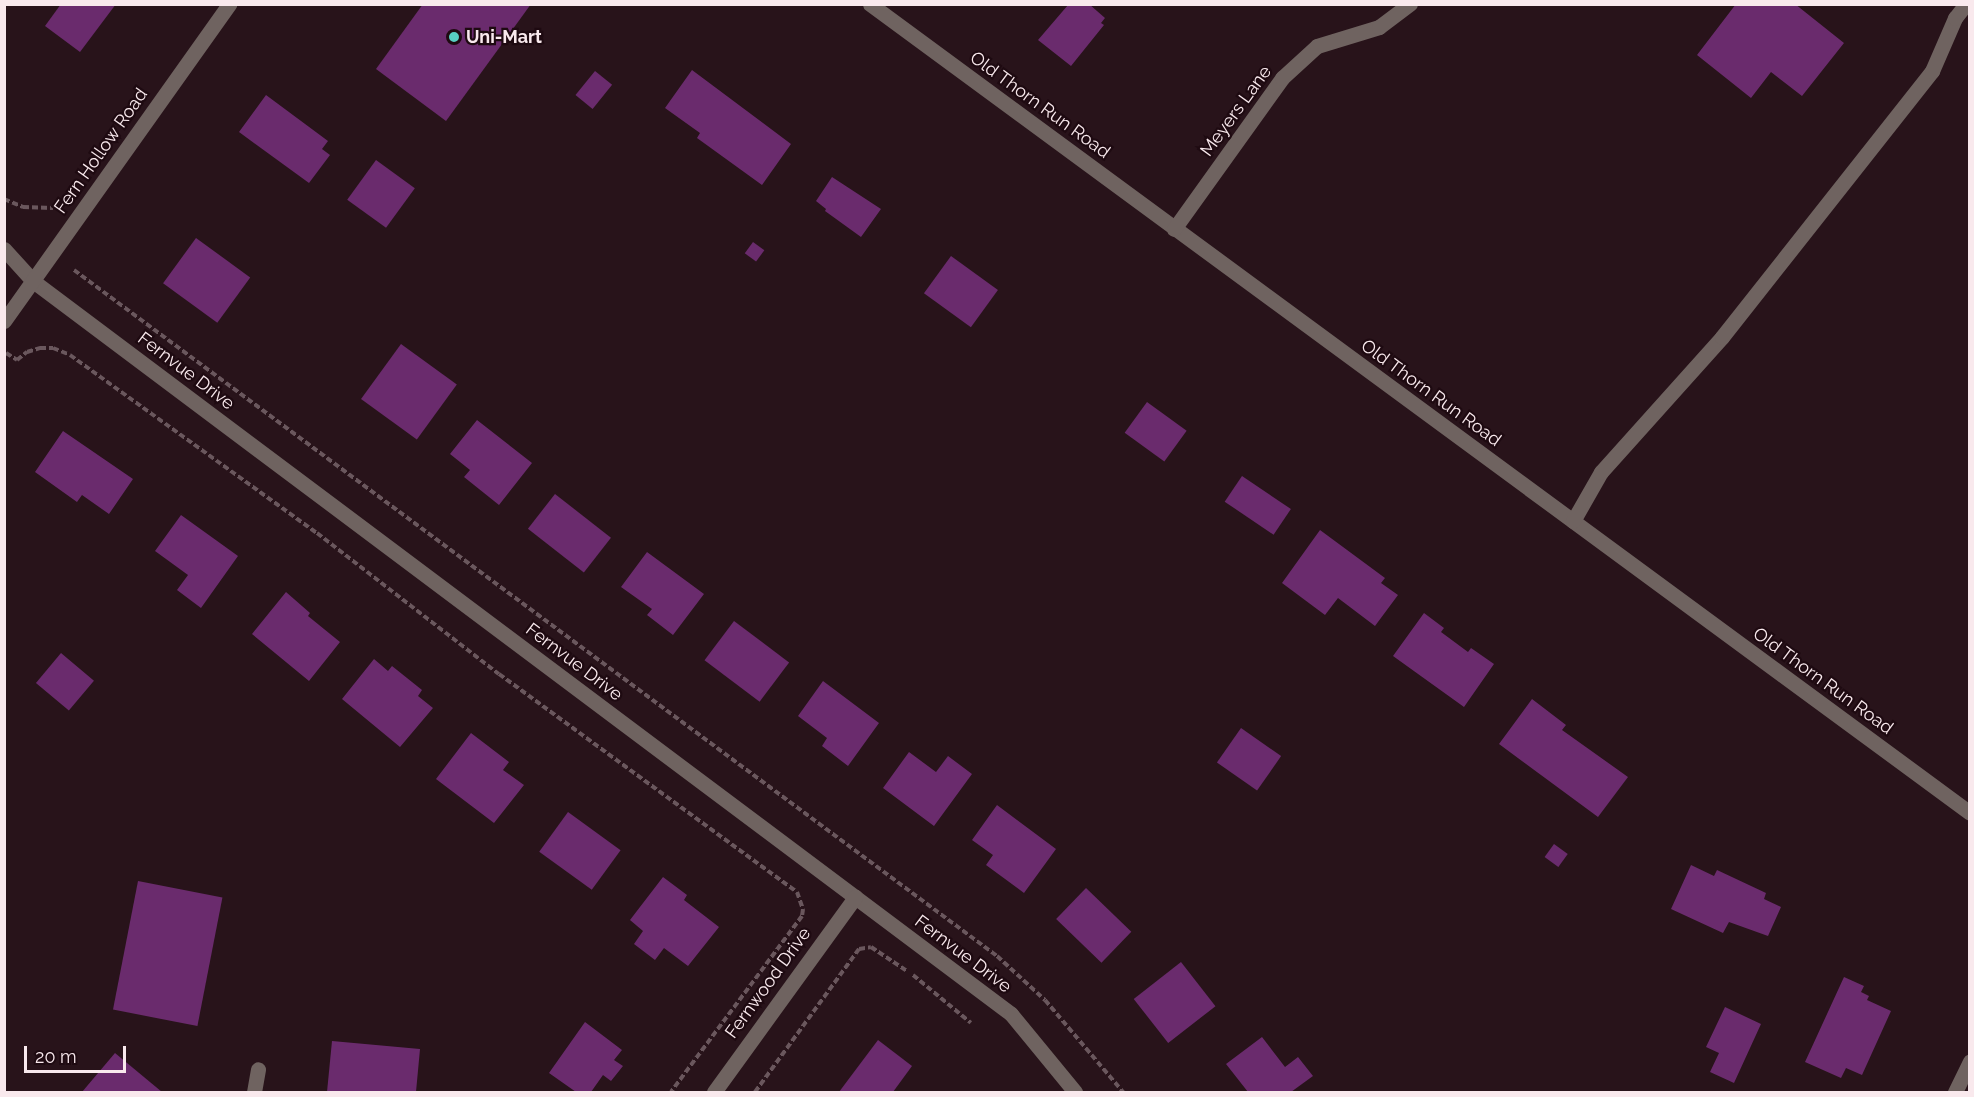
<!DOCTYPE html>
<html>
<head>
<meta charset="utf-8">
<style>
	body { margin:0 }
	#map { position:relative; width:1974px; height:1097px; overflow:hidden; background:#28131a; font-family:Raleway,sans-serif }
	div>[style] { position:absolute }
	.building>* { inset:0; background:#6a2b6d; transform-origin:0 0 }
	.path>* { height:4px; margin-top:-2px; transform-origin:0; background:repeating-linear-gradient(90deg,#6a575d 0 6px,transparent 0 9px) }
	.minor>* { height:15px; margin:-7.5px; padding:0 7.5px; transform-origin:7.5px; border-radius:7.5px; background:#6f6360 }
	.dots>* { width:16px; height:16px; translate:-50% -50%; box-sizing:border-box; border:3px solid #1e0a11; border-radius:50% }
	span { translate:-50% -50%; white-space:nowrap; text-align:center; line-height:1.15; -webkit-text-stroke:4.5px #1e0a11; paint-order:stroke }
	.poi-label { font-size:18px; color:#f9e9ed; font-weight:700 }
	.left { translate:0 -50%; text-align:left }
	.street-label { font-size:18px; color:#f9e9ed }
	.frame { position:absolute; inset:0; border:6px solid #f9e9ed; pointer-events:none }
	.scale { position:absolute; left:24px; top:1046px; width:102px; height:27px; box-sizing:border-box; border:3px solid #f9e9ed; border-top:0; padding-left:8px; font-size:18px; line-height:21px; white-space:nowrap; color:#f9e9ed; -webkit-text-stroke:4px #1e0a11; paint-order:stroke }
</style>
</head>
<body>
<div id="map">
	<div class="building">
		<div style="clip-path:polygon(61px 4px,116px 4px,80px 52px,45px 26px)"></div>
		<div style="clip-path:polygon(423px 4px,531px 4px,446px 121px,376px 69px)"></div>
		<div style="clip-path:polygon(1081px 4px,1089px 4px,1105px 18px,1101px 23px,1104px 25px,1071px 66px,1038px 40px,1068px 5px)"></div>
		<div style="clip-path:polygon(1736px 4px,1795px 4px,1844px 43px,1802px 96px,1771px 72px,1751px 98px,1697px 55px)"></div>
		<div style="clip-path:polygon(692px 70px,791px 144px,762px 185px,697px 138px,700px 133px,665px 108px)"></div>
		<div style="left:595px;top:71px;width:22px;height:31px;rotate:39deg"></div>
		<div style="clip-path:polygon(266px 95px,328px 141px,322px 149px,330px 155px,309px 183px,239px 132px)"></div>
		<div style="left:376px;top:160px;width:48px;height:49px;rotate:36deg"></div>
		<div style="clip-path:polygon(832px 177px,881px 209px,861px 237px,825px 211px,826px 209px,816px 201px)"></div>
		<div style="left:196px;top:238px;width:67px;height:56px;rotate:36deg"></div>
		<div style="left:753px;top:242px;width:14px;height:14px;rotate:36deg"></div>
		<div style="left:951px;top:256px;width:58px;height:46px;rotate:36deg"></div>
		<div style="left:401px;top:344px;width:69px;height:68px;rotate:36deg"></div>
		<div style="left:1147px;top:402px;width:49px;height:38px;rotate:36deg"></div>
		<div style="clip-path:polygon(477px 420px,532px 463px,499px 505px,464px 477px,470px 470px,450px 454px)"></div>
		<div style="clip-path:polygon(63px 431px,133px 479px,109px 514px,82px 495px,77px 502px,35px 472px)"></div>
		<div style="left:1242px;top:476px;width:59px;height:31px;rotate:34deg"></div>
		<div style="left:555px;top:494px;width:71px;height:44px;rotate:38deg"></div>
		<div style="clip-path:polygon(181px 515px,238px 556px,201px 608px,177px 590px,188px 575px,155px 551px)"></div>
		<div style="clip-path:polygon(1320px 530px,1385px 578px,1381px 583px,1398px 595px,1375px 626px,1338px 598px,1325px 615px,1282px 583px)"></div>
		<div style="clip-path:polygon(647px 552px,704px 594px,673px 635px,647px 615px,652px 609px,621px 587px)"></div>
		<div style="clip-path:polygon(286px 592px,310px 613px,308px 616px,340px 642px,309px 681px,252px 634px)"></div>
		<div style="clip-path:polygon(1424px 613px,1444px 628px,1441px 632px,1468px 652px,1471px 648px,1494px 664px,1464px 707px,1393px 656px)"></div>
		<div style="left:734px;top:621px;width:69px;height:49px;rotate:37deg"></div>
		<div style="left:61px;top:653px;width:43px;height:39px;rotate:40deg"></div>
		<div style="clip-path:polygon(374px 659px,388px 671px,392px 666px,422px 690px,418px 696px,433px 708px,400px 747px,342px 699px)"></div>
		<div style="clip-path:polygon(823px 681px,879px 723px,848px 766px,822px 746px,827px 738px,798px 716px)"></div>
		<div style="clip-path:polygon(1532px 699px,1566px 725px,1562px 730px,1628px 777px,1598px 817px,1499px 744px)"></div>
		<div style="left:1241px;top:728px;width:49px;height:42px;rotate:35deg"></div>
		<div style="clip-path:polygon(471px 733px,509px 762px,503px 770px,524px 785px,494px 823px,436px 779px)"></div>
		<div style="clip-path:polygon(909px 752px,936px 772px,948px 756px,972px 774px,934px 826px,883px 788px)"></div>
		<div style="clip-path:polygon(997px 805px,1056px 849px,1024px 893px,986px 865px,993px 855px,972px 840px)"></div>
		<div style="left:568px;top:812px;width:65px;height:49px;rotate:36deg"></div>
		<div style="left:1554px;top:844px;width:17px;height:16px;rotate:36deg"></div>
		<div style="clip-path:polygon(1691px 865px,1714px 876px,1717px 870px,1766px 893px,1764px 899px,1781px 907px,1768px 936px,1729px 922px,1723px 933px,1671px 909px)"></div>
		<div style="clip-path:polygon(663px 877px,687px 895px,684px 900px,719px 927px,688px 966px,664px 948px,655px 960px,634px 944px,643px 931px,630px 920px)"></div>
		<div style="left:138px;top:881px;width:86px;height:131px;rotate:11deg"></div>
		<div style="left:1086px;top:888px;width:63px;height:43px;rotate:44deg"></div>
		<div style="left:1181px;top:962px;width:56px;height:60px;rotate:52deg"></div>
		<div style="clip-path:polygon(1844px 977px,1864px 986px,1861px 992px,1869px 996px,1867px 1000px,1891px 1011px,1862px 1075px,1846px 1068px,1841px 1078px,1805px 1062px)"></div>
		<div style="clip-path:polygon(1725px 1007px,1761px 1024px,1734px 1083px,1710px 1072px,1719px 1053px,1706px 1047px)"></div>
		<div style="clip-path:polygon(585px 1022px,622px 1050px,614px 1060px,623px 1066px,611px 1081px,603px 1075px,591px 1092px,576px 1092px,549px 1073px)"></div>
		<div style="clip-path:polygon(1262px 1037px,1285px 1067px,1298px 1057px,1313px 1076px,1291px 1092px,1248px 1092px,1226px 1064px)"></div>
		<div style="clip-path:polygon(878px 1040px,912px 1066px,893px 1092px,839px 1092px)"></div>
		<div style="clip-path:polygon(332px 1041px,420px 1049px,416px 1092px,327px 1092px)"></div>
		<div style="clip-path:polygon(115px 1053px,162px 1092px,82px 1092px)"></div>
	</div>
	<div class="path">
		<div style="left:4px;top:199px;width:21px;rotate:23deg"></div>
		<div style="left:23px;top:207px;width:30px;rotate:2deg"></div>
		<div style="left:74px;top:270px;width:1150px;rotate:36.62deg"></div>
		<div style="left:997px;top:956px;width:65px;rotate:42.5deg"></div>
		<div style="left:1045px;top:1000px;width:121px;rotate:49.7deg"></div>
		<div style="left:6px;top:353px;width:13px;rotate:32deg"></div>
		<div style="left:17px;top:360px;width:13px;rotate:-39deg"></div>
		<div style="left:27px;top:352px;width:14px;rotate:-17deg"></div>
		<div style="left:40px;top:348px;width:13px"></div>
		<div style="left:53px;top:348px;width:18px;rotate:22deg"></div>
		<div style="left:70px;top:355px;width:304px;rotate:35.8deg"></div>
		<div style="left:317px;top:533px;width:230px;rotate:37.8deg"></div>
		<div style="left:499px;top:674px;width:369px;rotate:36.2deg"></div>
		<div style="left:797px;top:892px;width:18px;rotate:71deg"></div>
		<div style="left:803px;top:909px;width:7px;rotate:98deg"></div>
		<div style="left:802px;top:916px;width:219px;rotate:126.7deg"></div>
		<div style="left:913px;top:975px;width:75px;rotate:39.6deg"></div>
		<div style="left:755px;top:1092px;width:177px;rotate:-54deg"></div>
		<div style="left:859px;top:949px;width:12px;rotate:-9deg"></div>
		<div style="left:871px;top:947px;width:43px;rotate:33.7deg"></div>
	</div>
	<div class="minor">
		<div style="left:870px;top:4px;width:1365px;rotate:36.33deg"></div>
		<div style="left:1174px;top:229px;width:186px;rotate:-54.4deg"></div>
		<div style="left:1282px;top:78px;width:47px;rotate:-42.4deg"></div>
		<div style="left:1317px;top:46px;width:65px;rotate:-17deg"></div>
		<div style="left:1379px;top:27px;width:39px;rotate:-37deg"></div>
		<div style="left:4px;top:249px;width:43px;rotate:47.8deg"></div>
		<div style="left:33px;top:281px;width:1222px;rotate:36.85deg"></div>
		<div style="left:1011px;top:1014px;width:101px;rotate:50.6deg"></div>
		<div style="left:4px;top:321px;width:389px;rotate:-54.6deg"></div>
		<div style="left:1573px;top:521px;width:56px;rotate:-60.3deg"></div>
		<div style="left:1601px;top:472px;width:181px;rotate:-48.1deg"></div>
		<div style="left:1722px;top:337px;width:339px;rotate:-51.7deg"></div>
		<div style="left:1932px;top:71px;width:58px;rotate:-66.5deg"></div>
		<div style="left:1955px;top:18px;width:18px;rotate:-52deg"></div>
		<div style="left:254px;top:1092px;width:23px;rotate:-80deg"></div>
		<div style="left:714px;top:1092px;width:241px;rotate:-54.1deg"></div>
		<div style="left:1955px;top:1092px;width:34px;rotate:-64deg"></div>
	</div>
	<div class="dots">
		<div style="left:454px;top:37px;background:#57cec2"></div>
	</div>
	<div class="poi-label">
		<span class="left" style="left:466px;top:37px">Uni-Mart</span>
	</div>
	<div class="street-label">
		<span style="left:1040px;top:105px;rotate:36deg">Old Thorn Run Road</span>
		<span style="left:1236px;top:111px;rotate:-54deg">Meyers Lane</span>
		<span style="left:101px;top:151px;rotate:-55deg">Fern Hollow Road</span>
		<span style="left:186px;top:371px;rotate:37deg">Fernvue Drive</span>
		<span style="left:1431px;top:393px;rotate:36deg">Old Thorn Run Road</span>
		<span style="left:574px;top:662px;rotate:37deg">Fernvue Drive</span>
		<span style="left:1823px;top:681px;rotate:36deg">Old Thorn Run Road</span>
		<span style="left:963px;top:954px;rotate:37deg">Fernvue Drive</span>
		<span style="left:768px;top:983px;rotate:-54deg">Fernwood Drive</span>
	</div>
	<div class="frame"></div>
	<div class="scale">20 m</div>
</div>
</body>
</html>
